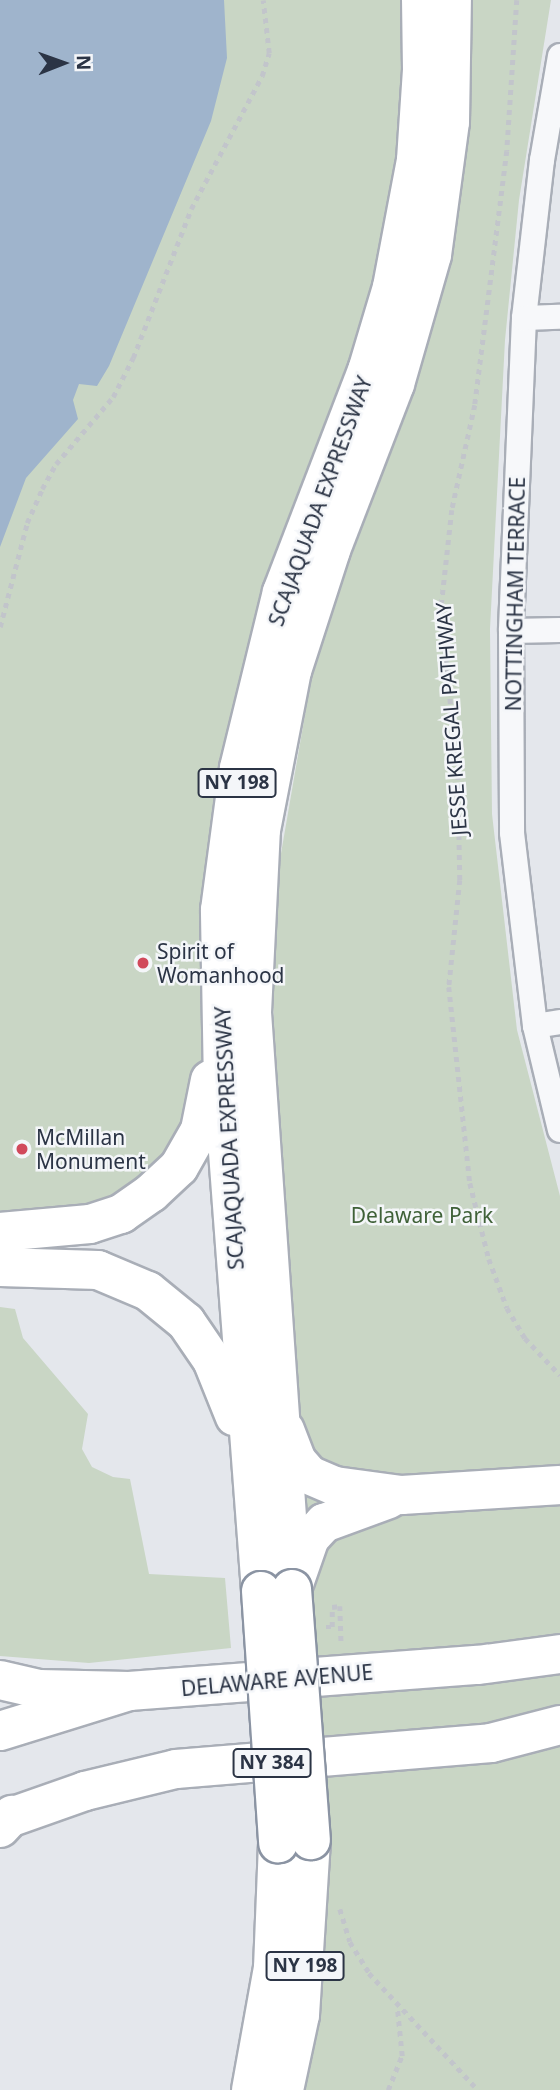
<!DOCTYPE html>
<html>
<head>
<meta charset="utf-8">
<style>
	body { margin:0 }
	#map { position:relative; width:560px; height:2090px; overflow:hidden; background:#e4e7ec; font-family:"Noto Sans",sans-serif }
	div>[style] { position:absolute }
	.green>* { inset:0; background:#c9d6c5 }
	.water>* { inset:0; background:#9fb4cc }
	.path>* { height:4.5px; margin-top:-2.25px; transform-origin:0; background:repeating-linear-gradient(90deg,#c2c5cb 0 5px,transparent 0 10px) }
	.roads { filter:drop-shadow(2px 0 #a9aeb7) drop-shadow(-2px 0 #a9aeb7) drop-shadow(0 2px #a9aeb7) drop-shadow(0 -2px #a9aeb7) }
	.minor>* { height:24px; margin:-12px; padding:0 12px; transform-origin:12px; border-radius:12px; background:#f7f8fa }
	.primary>* { height:38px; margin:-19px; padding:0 19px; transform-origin:19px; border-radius:19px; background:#fff }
	.trunk>* { height:38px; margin:-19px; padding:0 19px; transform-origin:19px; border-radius:19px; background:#fff }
	.bridges { filter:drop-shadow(2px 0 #8b94a3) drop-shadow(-2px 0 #8b94a3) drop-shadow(0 2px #8b94a3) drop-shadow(0 -2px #8b94a3) }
	.trunk-bridge>* { height:38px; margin:-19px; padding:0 19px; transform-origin:19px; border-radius:19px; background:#fff }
	.dots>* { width:19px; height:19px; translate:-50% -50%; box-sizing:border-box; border:4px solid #f4f6f9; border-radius:50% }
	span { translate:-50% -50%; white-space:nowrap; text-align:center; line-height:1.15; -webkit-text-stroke:5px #f4f6f9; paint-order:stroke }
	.shield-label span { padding:2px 5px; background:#f4f6f9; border:2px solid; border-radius:5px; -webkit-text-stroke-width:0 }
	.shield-label { font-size:19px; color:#2b3445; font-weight:700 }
	.street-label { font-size:21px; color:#2b3445 }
	.poi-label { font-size:21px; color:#2b3445 }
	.left { translate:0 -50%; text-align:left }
	.park-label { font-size:21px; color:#3f6138 }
	.north { position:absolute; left:28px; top:28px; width:70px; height:70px; -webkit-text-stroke:5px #f4f6f9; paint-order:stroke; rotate:89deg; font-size:19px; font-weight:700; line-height:28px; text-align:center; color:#2b3445 }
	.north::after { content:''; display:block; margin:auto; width:24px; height:32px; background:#2b3445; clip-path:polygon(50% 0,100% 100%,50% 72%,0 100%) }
</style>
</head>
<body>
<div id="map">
	<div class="green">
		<div style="clip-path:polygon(0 0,403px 0,404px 49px,392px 201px,206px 1031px,202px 1089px,175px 1155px,94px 1211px,0 1225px)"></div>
		<div style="clip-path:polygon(471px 0,551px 0,519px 200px,505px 340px,490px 629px,492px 814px,517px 1030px,560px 1196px,560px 2090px,305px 2090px,325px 1969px,275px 1084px,273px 996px,279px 865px,311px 680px,349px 556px,423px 359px,445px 280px,466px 158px)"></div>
		<div style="clip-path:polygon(0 1307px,15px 1309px,23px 1338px,88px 1414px,82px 1449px,92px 1467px,113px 1477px,130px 1479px,149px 1574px,225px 1578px,231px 1648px,89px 1663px,0 1656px)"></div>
	</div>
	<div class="water">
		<div style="clip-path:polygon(0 0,224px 0,227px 58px,211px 121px,109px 366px,97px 386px,79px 384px,73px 400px,78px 419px,26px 478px,0 547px)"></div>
	</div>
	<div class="path">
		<div style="left:517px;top:0;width:151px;rotate:93.8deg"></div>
		<div style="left:507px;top:151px;width:256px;rotate:97.2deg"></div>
		<div style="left:475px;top:405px;width:107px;rotate:102.4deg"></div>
		<div style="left:452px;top:510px;width:100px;rotate:96.3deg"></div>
		<div style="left:441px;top:609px;width:167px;rotate:84.2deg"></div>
		<div style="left:458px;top:775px;width:105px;rotate:88.9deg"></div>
		<div style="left:460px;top:880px;width:108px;rotate:95.9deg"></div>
		<div style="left:449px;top:987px;width:197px;rotate:83.9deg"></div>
		<div style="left:470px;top:1183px;width:78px;rotate:76deg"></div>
		<div style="left:489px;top:1259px;width:52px;rotate:69.8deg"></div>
		<div style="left:507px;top:1308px;width:35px;rotate:59deg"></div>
		<div style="left:525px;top:1338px;width:51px;rotate:46.6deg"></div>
		<div style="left:0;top:627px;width:107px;rotate:-75.4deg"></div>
		<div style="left:27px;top:523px;width:37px;rotate:-66deg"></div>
		<div style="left:42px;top:489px;width:29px;rotate:-61deg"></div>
		<div style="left:56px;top:464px;width:88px;rotate:-49.6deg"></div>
		<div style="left:113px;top:397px;width:44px;rotate:-62.9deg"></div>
		<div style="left:133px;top:358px;width:160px;rotate:-68.7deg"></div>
		<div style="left:191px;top:209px;width:151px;rotate:-61.9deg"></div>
		<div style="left:262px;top:76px;width:24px;rotate:-73deg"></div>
		<div style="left:269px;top:53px;width:53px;rotate:-96.5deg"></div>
		<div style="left:326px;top:1627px;width:6px"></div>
		<div style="left:332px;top:1627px;width:20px;rotate:-90deg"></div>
		<div style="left:332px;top:1607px;width:8px;rotate:-7deg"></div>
		<div style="left:340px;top:1606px;width:38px;rotate:88deg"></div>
		<div style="left:340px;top:1909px;width:34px;rotate:73deg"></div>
		<div style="left:350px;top:1942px;width:36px;rotate:58deg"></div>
		<div style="left:369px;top:1973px;width:160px;rotate:47deg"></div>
		<div style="left:388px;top:2090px;width:37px;rotate:-68deg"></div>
		<div style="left:402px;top:2056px;width:49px;rotate:-95.8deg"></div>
	</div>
	<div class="roads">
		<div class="minor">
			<div style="left:560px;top:56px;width:106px;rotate:99.8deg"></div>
			<div style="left:542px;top:160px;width:159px;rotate:96.5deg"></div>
			<div style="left:524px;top:318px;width:313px;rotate:92.4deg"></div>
			<div style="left:511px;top:631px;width:202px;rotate:89.7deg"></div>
			<div style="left:512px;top:833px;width:194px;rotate:83.2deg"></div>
			<div style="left:535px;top:1026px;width:107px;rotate:76.5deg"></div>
			<div style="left:524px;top:318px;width:36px;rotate:-2deg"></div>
			<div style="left:511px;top:631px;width:49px;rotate:-1.2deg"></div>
			<div style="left:535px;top:1026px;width:25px;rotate:-9deg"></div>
		</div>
		<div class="primary">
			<div style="left:0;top:1731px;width:135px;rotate:-17.2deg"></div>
			<div style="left:129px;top:1691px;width:350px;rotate:-4.3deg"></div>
			<div style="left:478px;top:1665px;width:83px;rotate:-7.6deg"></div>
			<div style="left:0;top:1821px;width:90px;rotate:-19.4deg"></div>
			<div style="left:85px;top:1791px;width:94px;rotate:-13.6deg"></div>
			<div style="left:176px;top:1769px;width:316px;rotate:-4.7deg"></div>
			<div style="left:491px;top:1743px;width:71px;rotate:-14.6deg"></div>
		</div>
		<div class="trunk">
			<div style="left:0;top:1232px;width:90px;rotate:-5.1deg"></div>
			<div style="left:90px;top:1224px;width:33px;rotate:-18deg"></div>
			<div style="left:121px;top:1214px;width:37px;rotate:-35deg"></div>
			<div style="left:151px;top:1193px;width:38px;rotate:-43deg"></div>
			<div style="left:179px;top:1167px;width:43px;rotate:-60.4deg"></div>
			<div style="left:200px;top:1130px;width:51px;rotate:-78.7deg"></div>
			<div style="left:0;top:1267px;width:98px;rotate:1.8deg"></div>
			<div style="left:98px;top:1270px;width:54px;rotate:22.8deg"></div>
			<div style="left:148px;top:1291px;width:49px;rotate:39.2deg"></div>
			<div style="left:186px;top:1322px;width:46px;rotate:55.6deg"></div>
			<div style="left:212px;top:1360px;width:61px;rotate:68deg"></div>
			<div style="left:285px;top:1430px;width:33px;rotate:69deg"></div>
			<div style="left:297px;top:1461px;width:18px;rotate:49deg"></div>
			<div style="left:309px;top:1475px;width:28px;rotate:23deg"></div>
			<div style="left:335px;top:1486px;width:67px;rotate:7.8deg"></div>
			<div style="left:401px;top:1495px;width:159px;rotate:-3.6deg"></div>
			<div style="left:295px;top:1581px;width:46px;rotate:-70.8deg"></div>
			<div style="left:310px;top:1538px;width:21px;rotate:-47deg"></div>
			<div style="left:324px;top:1523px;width:69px;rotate:-20.3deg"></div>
			<div style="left:292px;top:1589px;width:578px;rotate:-93.97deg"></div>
			<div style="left:252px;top:1012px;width:182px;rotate:-87.2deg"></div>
			<div style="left:261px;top:830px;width:162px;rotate:-79deg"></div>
			<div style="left:292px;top:671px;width:127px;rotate:-72.1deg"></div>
			<div style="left:331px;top:550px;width:178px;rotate:-68.9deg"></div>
			<div style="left:395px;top:384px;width:134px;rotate:-74deg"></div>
			<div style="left:432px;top:255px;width:134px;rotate:-82.3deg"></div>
			<div style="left:450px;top:122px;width:122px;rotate:-89.1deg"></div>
			<div style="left:261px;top:1591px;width:506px;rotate:-94.3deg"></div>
			<div style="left:223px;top:1086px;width:176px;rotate:-91deg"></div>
			<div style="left:220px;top:910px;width:143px;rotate:-82.4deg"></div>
			<div style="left:239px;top:768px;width:181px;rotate:-76.3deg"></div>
			<div style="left:282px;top:592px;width:237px;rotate:-69deg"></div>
			<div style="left:367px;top:371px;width:88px;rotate:-73.4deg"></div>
			<div style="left:392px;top:287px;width:129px;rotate:-79.3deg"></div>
			<div style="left:416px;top:160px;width:90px;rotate:-86.2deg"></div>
			<div style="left:422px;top:70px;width:70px;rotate:-90.8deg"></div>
			<div style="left:0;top:1680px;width:40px;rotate:13deg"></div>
			<div style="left:39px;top:1689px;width:90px;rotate:1.3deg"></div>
			<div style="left:0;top:1828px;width:18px;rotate:-47deg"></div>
			<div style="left:251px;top:2090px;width:124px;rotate:-79.8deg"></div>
			<div style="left:273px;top:1968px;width:125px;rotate:-87.7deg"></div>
			<div style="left:284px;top:2090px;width:77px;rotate:-78deg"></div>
			<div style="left:300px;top:2015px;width:175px;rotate:-86.4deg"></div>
		</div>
	</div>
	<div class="bridges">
		<div class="trunk-bridge">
			<div style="left:292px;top:1589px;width:252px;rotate:85.7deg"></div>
			<div style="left:261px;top:1591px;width:253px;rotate:86.1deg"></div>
		</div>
	</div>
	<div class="dots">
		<div style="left:143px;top:963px;background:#d1495b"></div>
		<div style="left:22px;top:1149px;background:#d1495b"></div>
	</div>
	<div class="shield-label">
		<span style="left:237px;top:783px">NY 198</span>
		<span style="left:272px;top:1763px">NY 384</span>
		<span style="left:305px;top:1966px">NY 198</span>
	</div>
	<div class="street-label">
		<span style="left:320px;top:501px;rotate:-70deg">SCAJAQUADA EXPRESSWAY</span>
		<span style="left:515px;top:594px;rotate:-89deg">NOTTINGHAM TERRACE</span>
		<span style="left:451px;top:719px;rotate:-94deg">JESSE KREGAL PATHWAY</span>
		<span style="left:229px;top:1138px;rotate:-93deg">SCAJAQUADA EXPRESSWAY</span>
		<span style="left:277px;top:1680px;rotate:-5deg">DELAWARE AVENUE</span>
	</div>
	<div class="poi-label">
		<span class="left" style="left:157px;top:963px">Spirit of<br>Womanhood</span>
		<span class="left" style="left:36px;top:1149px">McMillan<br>Monument</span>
	</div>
	<div class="park-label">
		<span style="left:422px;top:1215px">Delaware Park</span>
	</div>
	<div class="north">N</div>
</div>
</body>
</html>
